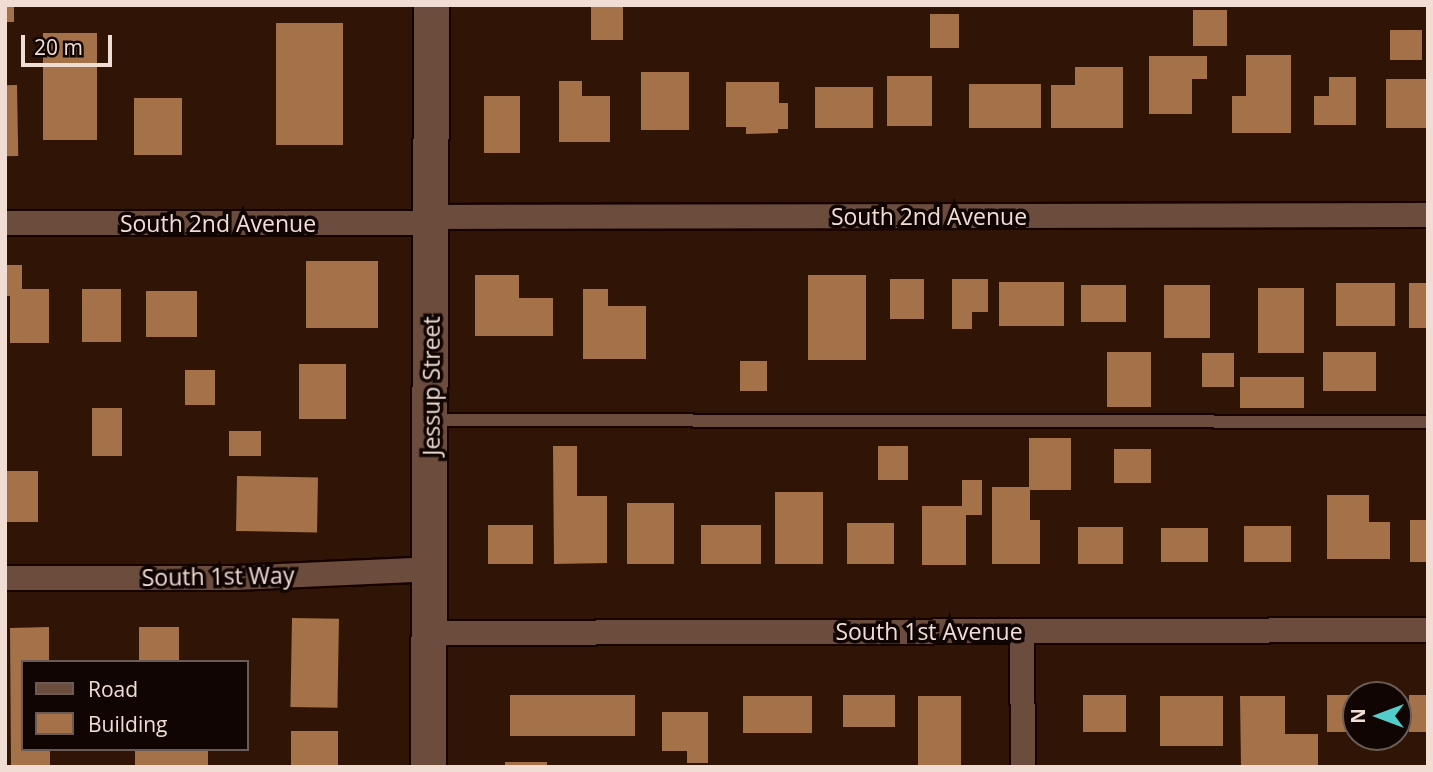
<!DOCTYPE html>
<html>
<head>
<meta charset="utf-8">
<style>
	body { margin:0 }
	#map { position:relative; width:1433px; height:772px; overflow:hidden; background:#301507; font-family:"Open Sans",sans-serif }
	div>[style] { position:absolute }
	.building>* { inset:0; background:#a47148; transform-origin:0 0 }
	.roads { filter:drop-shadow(2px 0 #160200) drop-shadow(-2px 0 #160200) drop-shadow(0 2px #160200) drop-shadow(0 -2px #160200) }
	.lane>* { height:12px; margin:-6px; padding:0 6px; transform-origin:6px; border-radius:6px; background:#6c4c3d }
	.street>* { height:24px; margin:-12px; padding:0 12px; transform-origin:12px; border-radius:12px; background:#6c4c3d }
	.secondary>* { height:35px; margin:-17.5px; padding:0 17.5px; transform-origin:17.5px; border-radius:17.5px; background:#6c4c3d }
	span { translate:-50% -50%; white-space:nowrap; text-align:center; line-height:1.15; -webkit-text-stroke:7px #100502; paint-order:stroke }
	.street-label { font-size:23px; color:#f1ddd4 }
	.frame { position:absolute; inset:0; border:7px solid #f1ddd4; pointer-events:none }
	.legend { position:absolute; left:21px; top:660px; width:228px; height:91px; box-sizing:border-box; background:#100502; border:2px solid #6a5b56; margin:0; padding:9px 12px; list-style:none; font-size:21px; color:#f1ddd4 }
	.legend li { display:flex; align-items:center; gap:14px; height:35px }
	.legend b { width:35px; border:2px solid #6a5b56 }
	.north { position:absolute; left:1342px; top:681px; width:70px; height:70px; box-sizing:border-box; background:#100502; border:2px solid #6a5b56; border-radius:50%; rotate:270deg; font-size:19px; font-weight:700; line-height:28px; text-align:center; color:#f1ddd4 }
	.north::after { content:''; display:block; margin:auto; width:24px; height:32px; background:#53cdcb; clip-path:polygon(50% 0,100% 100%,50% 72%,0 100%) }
	.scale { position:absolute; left:21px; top:35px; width:91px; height:32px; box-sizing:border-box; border:4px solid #f1ddd4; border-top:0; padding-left:9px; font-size:21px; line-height:24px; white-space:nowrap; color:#f1ddd4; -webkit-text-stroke:5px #100502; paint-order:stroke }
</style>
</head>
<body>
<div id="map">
	<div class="building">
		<div style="left:5px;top:5px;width:9px;height:17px"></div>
		<div style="left:591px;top:5px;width:32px;height:35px"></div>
		<div style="left:1193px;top:10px;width:34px;height:36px"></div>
		<div style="left:930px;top:14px;width:29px;height:34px"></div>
		<div style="left:276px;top:23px;width:67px;height:122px"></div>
		<div style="left:1390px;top:30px;width:32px;height:30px"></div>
		<div style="left:43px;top:33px;width:54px;height:107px"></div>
		<div style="clip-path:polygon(1246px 55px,1291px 55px,1291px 133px,1232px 133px,1232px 96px,1246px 96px)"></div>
		<div style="clip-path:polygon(1149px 56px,1207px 56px,1207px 79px,1192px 79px,1192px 114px,1149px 114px)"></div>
		<div style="clip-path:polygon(1075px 67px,1123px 67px,1123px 128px,1051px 128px,1051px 85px,1075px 85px)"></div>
		<div style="left:641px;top:72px;width:48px;height:58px"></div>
		<div style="left:887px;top:76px;width:45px;height:50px"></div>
		<div style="clip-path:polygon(1329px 77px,1356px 77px,1356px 125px,1314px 125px,1314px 96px,1329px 96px)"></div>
		<div style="left:1386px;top:79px;width:42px;height:49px"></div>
		<div style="clip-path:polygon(559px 81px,582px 81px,582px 96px,610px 96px,610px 142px,559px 142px)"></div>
		<div style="clip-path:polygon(726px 82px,779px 82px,779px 103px,788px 103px,788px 129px,778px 129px,778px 133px,746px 134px,746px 127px,726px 127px)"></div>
		<div style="left:969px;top:84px;width:72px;height:44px"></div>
		<div style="left:17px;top:85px;width:71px;height:12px;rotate:89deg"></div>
		<div style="left:815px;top:87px;width:58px;height:41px"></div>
		<div style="left:484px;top:96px;width:36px;height:57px"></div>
		<div style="left:134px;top:98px;width:48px;height:57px"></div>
		<div style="left:306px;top:261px;width:72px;height:67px"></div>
		<div style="clip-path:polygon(5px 265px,22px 265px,22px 289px,49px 289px,49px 343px,10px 343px,10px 296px,5px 296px)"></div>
		<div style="clip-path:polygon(475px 275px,519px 275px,519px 298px,553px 298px,553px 336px,475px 336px)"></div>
		<div style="left:808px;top:275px;width:58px;height:85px"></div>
		<div style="left:890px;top:279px;width:34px;height:40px"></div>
		<div style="clip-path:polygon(952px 279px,988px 279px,988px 312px,972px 312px,972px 329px,952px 329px)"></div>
		<div style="left:999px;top:282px;width:65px;height:44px"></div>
		<div style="left:1336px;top:283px;width:59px;height:43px"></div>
		<div style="left:1409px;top:283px;width:19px;height:45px"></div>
		<div style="left:1081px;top:285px;width:45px;height:37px"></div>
		<div style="left:1164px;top:285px;width:46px;height:53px"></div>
		<div style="left:1258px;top:288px;width:46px;height:65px"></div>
		<div style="left:82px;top:289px;width:39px;height:53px"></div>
		<div style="clip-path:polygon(583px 289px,608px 289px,608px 306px,646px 306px,646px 359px,583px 359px)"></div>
		<div style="left:146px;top:291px;width:51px;height:46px"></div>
		<div style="left:1107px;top:352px;width:44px;height:55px"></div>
		<div style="left:1323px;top:352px;width:53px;height:39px"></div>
		<div style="left:1202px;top:353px;width:32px;height:34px"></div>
		<div style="left:740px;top:361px;width:27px;height:30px"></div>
		<div style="left:299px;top:364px;width:47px;height:55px"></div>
		<div style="left:185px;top:370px;width:30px;height:35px"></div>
		<div style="left:1240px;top:377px;width:64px;height:31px"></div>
		<div style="left:92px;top:408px;width:30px;height:48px"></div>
		<div style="left:229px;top:431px;width:32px;height:25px"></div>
		<div style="clip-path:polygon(1029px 438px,1071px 438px,1071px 490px,1030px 490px,1030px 520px,1040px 520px,1040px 564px,992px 564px,992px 487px,1029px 487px)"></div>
		<div style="clip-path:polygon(553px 446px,577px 446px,577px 496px,607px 496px,607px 563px,554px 564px)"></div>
		<div style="left:878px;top:446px;width:30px;height:34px"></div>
		<div style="left:1114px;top:449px;width:37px;height:34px"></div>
		<div style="left:5px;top:471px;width:33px;height:51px"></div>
		<div style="left:237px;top:476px;width:81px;height:55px;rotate:1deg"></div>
		<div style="clip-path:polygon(962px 480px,982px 480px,982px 515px,966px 515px,966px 565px,922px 565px,922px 506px,962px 506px)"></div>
		<div style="left:775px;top:492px;width:48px;height:72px"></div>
		<div style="clip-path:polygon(1327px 495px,1369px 495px,1369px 522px,1390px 522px,1390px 559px,1327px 559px)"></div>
		<div style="left:627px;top:503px;width:47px;height:61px"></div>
		<div style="left:1410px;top:520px;width:18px;height:42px"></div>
		<div style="left:847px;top:523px;width:47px;height:41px"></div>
		<div style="left:488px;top:525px;width:45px;height:39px"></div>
		<div style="left:701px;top:525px;width:60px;height:39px"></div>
		<div style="left:1244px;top:526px;width:47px;height:36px"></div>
		<div style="left:1078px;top:527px;width:45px;height:37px"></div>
		<div style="left:1161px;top:528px;width:47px;height:34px"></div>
		<div style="left:292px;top:618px;width:47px;height:89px;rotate:1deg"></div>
		<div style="clip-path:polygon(49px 627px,49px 662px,23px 662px,23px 749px,50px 749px,50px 767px,11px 767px,10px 628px)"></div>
		<div style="left:139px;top:627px;width:40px;height:35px"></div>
		<div style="left:510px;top:695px;width:125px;height:41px"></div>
		<div style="left:843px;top:695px;width:52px;height:32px"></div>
		<div style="left:1083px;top:695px;width:43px;height:37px"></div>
		<div style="left:1327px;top:695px;width:29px;height:37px"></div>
		<div style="left:1409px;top:695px;width:19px;height:37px"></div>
		<div style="left:743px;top:696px;width:69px;height:37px"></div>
		<div style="left:918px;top:696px;width:43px;height:71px"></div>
		<div style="left:1160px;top:696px;width:63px;height:50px"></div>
		<div style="clip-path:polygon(1240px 696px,1285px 696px,1285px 734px,1318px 734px,1318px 767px,1241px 767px)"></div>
		<div style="clip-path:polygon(662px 712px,708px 712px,708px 763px,687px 763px,687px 751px,662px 751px)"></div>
		<div style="left:291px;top:731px;width:47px;height:36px"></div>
		<div style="left:135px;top:749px;width:73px;height:18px"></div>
		<div style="left:505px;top:762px;width:42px;height:5px"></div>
	</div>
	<div class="roads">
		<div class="lane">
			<div style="left:431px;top:420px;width:997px;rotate:0.11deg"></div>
		</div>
		<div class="street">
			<div style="left:431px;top:217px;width:997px;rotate:-0.11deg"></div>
			<div style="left:5px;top:223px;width:426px"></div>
			<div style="left:5px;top:578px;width:230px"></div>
			<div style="left:235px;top:578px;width:195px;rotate:-2.6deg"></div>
			<div style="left:1022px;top:631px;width:136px;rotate:89.6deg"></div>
			<div style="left:429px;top:633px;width:999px;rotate:-0.17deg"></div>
		</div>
		<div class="secondary">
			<div style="left:428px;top:767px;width:762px;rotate:-89.77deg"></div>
		</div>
	</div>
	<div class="street-label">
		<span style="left:929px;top:216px">South 2nd Avenue</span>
		<span style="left:218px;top:223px">South 2nd Avenue</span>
		<span style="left:431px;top:386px;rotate:-90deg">Jessup Street</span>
		<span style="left:218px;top:576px;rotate:-1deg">South 1st Way</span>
		<span style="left:929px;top:631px">South 1st Avenue</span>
	</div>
	<div class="frame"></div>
	<ul class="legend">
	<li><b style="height:9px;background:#6c4c3d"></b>Road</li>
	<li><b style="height:19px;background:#a47148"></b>Building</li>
	</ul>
	<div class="north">N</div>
	<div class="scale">20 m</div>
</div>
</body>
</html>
